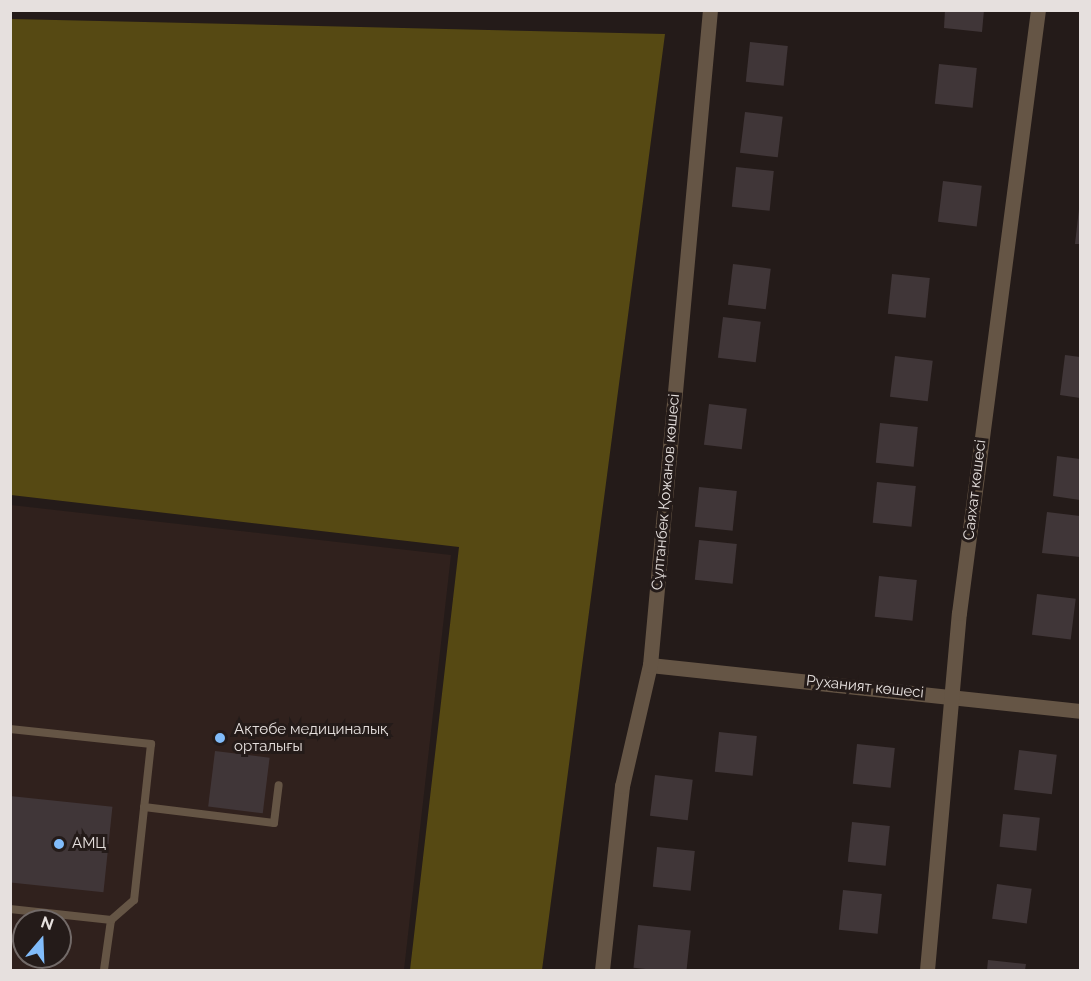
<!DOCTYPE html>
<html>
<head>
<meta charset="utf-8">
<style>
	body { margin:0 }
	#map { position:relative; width:1091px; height:981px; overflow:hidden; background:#241b19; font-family:Raleway,sans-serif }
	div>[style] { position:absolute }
	.built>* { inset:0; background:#30211d }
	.forest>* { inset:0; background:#564913 }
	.building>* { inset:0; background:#403638; transform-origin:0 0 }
	.service>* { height:8px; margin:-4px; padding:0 4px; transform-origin:4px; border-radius:4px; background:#655545 }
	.minor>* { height:15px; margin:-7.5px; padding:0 7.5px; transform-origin:7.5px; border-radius:7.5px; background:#655545 }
	.dots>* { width:16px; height:16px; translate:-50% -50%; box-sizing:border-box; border:3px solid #241b19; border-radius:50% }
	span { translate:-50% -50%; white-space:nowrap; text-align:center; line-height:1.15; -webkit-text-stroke:6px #241b19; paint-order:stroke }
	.street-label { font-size:15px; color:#e6e0de }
	.poi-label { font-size:15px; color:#e6e0de }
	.left { translate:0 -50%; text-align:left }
	.frame { position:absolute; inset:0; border:12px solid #e6e0de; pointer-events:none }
	.north { position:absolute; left:12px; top:909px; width:60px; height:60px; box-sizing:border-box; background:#241b19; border:2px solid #726a68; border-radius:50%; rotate:19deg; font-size:16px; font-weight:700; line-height:24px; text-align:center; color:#e6e0de }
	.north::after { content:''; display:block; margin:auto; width:21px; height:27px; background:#81bcfa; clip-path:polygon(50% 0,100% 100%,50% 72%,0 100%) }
</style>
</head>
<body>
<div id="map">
	<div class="built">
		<div style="clip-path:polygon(evenodd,11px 505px,451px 555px,404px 970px,11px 970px,11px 505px,24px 921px,60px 921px,60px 957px,24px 957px,24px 921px)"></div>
	</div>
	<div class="forest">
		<div style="clip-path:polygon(11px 19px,665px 34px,542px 970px,410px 970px,459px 547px,11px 495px)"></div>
	</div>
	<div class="building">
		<div style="clip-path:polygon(945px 10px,984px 10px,982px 32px,944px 28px)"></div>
		<div style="left:750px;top:42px;width:38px;height:40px;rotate:6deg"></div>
		<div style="left:939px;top:64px;width:38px;height:40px;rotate:6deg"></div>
		<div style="left:745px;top:112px;width:38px;height:41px;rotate:7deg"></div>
		<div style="left:736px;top:167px;width:38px;height:40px;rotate:6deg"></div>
		<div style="left:943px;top:181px;width:39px;height:41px;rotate:7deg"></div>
		<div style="clip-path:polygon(1079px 209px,1080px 209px,1080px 244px,1075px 244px)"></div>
		<div style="left:733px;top:264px;width:38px;height:41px;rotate:7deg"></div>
		<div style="left:892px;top:274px;width:38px;height:40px;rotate:6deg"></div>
		<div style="left:723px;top:317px;width:38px;height:41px;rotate:7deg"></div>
		<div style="clip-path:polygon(1065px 355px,1080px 357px,1080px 398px,1060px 395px)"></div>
		<div style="left:895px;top:356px;width:38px;height:41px;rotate:7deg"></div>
		<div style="left:709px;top:404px;width:38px;height:41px;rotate:7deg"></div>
		<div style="left:880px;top:423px;width:38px;height:40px;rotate:6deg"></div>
		<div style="clip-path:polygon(1057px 456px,1080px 459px,1080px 500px,1053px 496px)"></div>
		<div style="left:877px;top:482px;width:39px;height:41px;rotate:6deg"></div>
		<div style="left:699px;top:487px;width:38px;height:40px;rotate:6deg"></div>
		<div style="clip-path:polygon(1047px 512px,1080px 516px,1080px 557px,1042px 553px)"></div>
		<div style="left:699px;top:540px;width:38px;height:40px;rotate:6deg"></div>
		<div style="left:879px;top:576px;width:38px;height:41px;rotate:6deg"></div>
		<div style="left:1037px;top:594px;width:39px;height:41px;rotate:7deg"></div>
		<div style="left:719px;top:732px;width:38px;height:40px;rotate:6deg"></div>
		<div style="left:857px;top:744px;width:38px;height:40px;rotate:6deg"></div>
		<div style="left:1019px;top:750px;width:38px;height:40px;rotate:7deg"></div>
		<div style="left:215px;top:751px;width:55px;height:56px;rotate:7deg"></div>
		<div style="left:655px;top:775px;width:38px;height:41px;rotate:7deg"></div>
		<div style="left:10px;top:796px;width:103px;height:86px;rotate:6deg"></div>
		<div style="left:1003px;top:814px;width:37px;height:33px;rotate:6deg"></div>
		<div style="left:852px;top:822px;width:38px;height:40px;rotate:6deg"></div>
		<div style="left:657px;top:847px;width:38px;height:40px;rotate:6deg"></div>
		<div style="left:997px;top:884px;width:35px;height:35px;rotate:8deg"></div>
		<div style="left:843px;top:890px;width:39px;height:40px;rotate:6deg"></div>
		<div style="left:638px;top:925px;width:53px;height:43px;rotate:6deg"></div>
		<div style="clip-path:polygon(988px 960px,1026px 964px,1025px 970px,987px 970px)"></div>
	</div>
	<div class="service">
		<div style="left:10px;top:729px;width:142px;rotate:6.1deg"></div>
		<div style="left:151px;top:744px;width:157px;rotate:96.2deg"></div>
		<div style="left:134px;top:900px;width:30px;rotate:139deg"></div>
		<div style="left:111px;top:920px;width:50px;rotate:98deg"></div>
		<div style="left:144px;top:807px;width:131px;rotate:7deg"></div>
		<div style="left:274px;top:823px;width:38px;rotate:-83deg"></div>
		<div style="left:10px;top:909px;width:102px;rotate:6.2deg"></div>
	</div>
	<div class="minor">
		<div style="left:650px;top:665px;width:432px;rotate:6.1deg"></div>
		<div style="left:602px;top:970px;width:185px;rotate:-83.8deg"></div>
		<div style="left:622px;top:786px;width:124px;rotate:-77deg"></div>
		<div style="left:650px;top:665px;width:658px;rotate:-84.77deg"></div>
		<div style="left:927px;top:970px;width:358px;rotate:-84.9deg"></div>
		<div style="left:959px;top:613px;width:608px;rotate:-82.54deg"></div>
	</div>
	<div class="dots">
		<div style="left:220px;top:738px;background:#81bcfa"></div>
		<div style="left:59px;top:844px;background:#81bcfa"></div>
	</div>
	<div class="street-label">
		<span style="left:975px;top:490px;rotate:-83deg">Саяхат көшесі</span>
		<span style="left:666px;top:492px;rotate:-85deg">Сұлтанбек Қожанов көшесі</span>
		<span style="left:865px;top:687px;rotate:6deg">Руханият көшесі</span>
	</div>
	<div class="poi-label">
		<span class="left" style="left:234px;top:738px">Ақтөбе медициналық<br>орталығы</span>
		<span class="left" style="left:72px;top:844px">АМЦ</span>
	</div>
	<div class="frame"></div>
	<div class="north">N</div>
</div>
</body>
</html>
